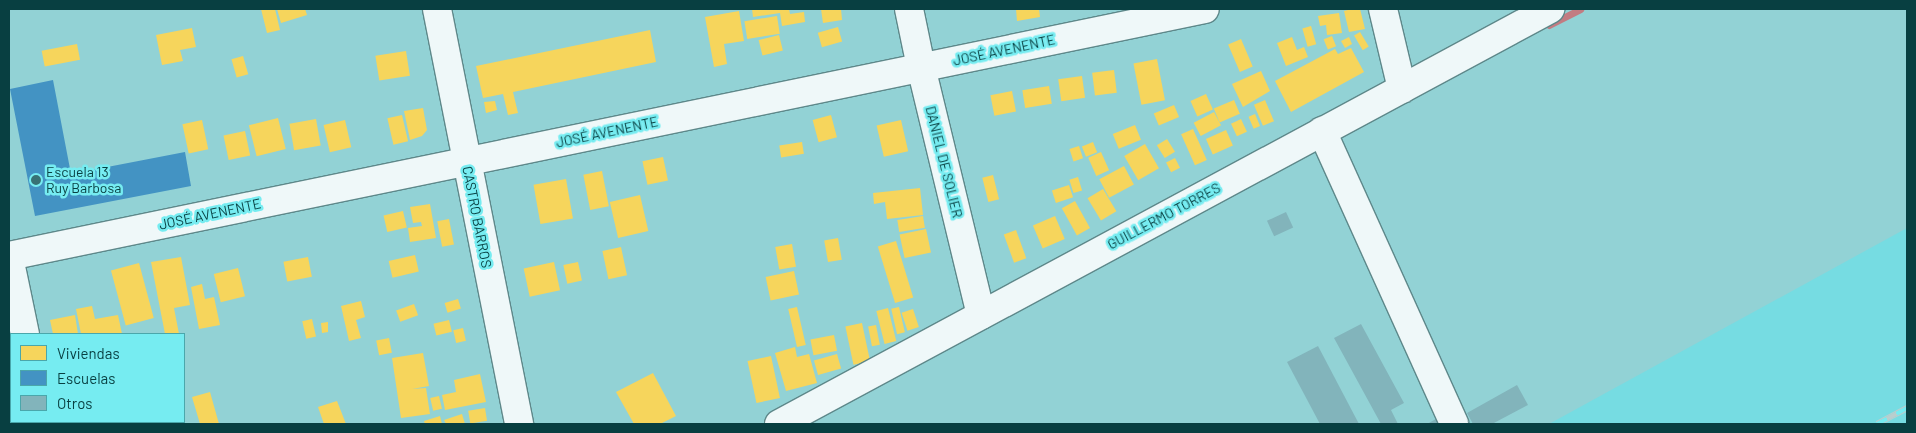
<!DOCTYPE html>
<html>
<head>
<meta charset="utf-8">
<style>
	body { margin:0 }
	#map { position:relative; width:1916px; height:433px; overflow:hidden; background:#92d2d5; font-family:Barlow,sans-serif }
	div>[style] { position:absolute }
	.built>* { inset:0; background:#76dce2 }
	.homes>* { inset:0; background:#f6d55c; transform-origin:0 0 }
	.schools>* { inset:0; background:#4393c3 }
	.stream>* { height:7px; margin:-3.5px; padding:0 3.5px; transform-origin:3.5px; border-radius:3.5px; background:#c27c82 }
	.building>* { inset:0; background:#82b4bb; transform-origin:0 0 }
	.roads { filter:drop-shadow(1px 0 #5e888a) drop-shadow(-1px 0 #5e888a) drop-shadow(0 1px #5e888a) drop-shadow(0 -1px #5e888a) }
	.minor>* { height:28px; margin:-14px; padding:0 14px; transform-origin:14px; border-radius:14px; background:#eff8f9 }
	.major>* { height:28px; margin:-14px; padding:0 14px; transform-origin:14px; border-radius:14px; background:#eff8f9 }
	.rail>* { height:5.5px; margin-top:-2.75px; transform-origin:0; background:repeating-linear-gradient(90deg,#76ecf1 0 11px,#b9cece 0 22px); box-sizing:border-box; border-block:1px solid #b9cece }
	.dots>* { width:14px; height:14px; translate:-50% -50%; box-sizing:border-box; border:2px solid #76ecf1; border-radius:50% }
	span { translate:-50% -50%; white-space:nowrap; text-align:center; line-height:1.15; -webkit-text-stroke:5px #76ecf1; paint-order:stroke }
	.street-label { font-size:14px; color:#083f41 }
	.poi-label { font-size:14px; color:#083f41 }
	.left { translate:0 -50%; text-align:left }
	.frame { position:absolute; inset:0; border:10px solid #083f41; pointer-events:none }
	.legend { position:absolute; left:10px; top:333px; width:175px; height:90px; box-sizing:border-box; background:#76ecf1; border:1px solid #4aa7ab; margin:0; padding:6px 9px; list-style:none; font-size:15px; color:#083f41 }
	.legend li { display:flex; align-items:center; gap:10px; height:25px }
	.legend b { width:25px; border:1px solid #4aa7ab }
</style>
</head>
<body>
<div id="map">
	<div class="built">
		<div style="clip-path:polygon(1907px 228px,1907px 424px,1549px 424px)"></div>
	</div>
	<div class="homes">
		<div style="clip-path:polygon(261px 9px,275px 9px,280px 30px,267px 33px)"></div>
		<div style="clip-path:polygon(277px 9px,305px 9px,307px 15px,281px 23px)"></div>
		<div style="clip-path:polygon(752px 9px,789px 9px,790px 14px,804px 12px,805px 22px,782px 26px,780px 13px,753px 17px)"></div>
		<div style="clip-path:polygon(821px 9px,841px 9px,842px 20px,823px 23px)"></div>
		<div style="clip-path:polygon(1016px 9px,1039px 9px,1040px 17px,1017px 21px)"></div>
		<div style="clip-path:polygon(1352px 9px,1360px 9px,1365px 29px,1349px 32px,1344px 11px)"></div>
		<div style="clip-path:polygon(739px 11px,744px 41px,724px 44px,727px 64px,714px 67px,705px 17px)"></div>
		<div style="clip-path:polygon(1339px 13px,1342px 33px,1327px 35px,1326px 25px,1320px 26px,1318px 16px)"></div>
		<div style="left:777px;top:16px;width:18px;height:33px;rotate:81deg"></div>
		<div style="left:1311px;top:26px;width:19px;height:9px;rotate:74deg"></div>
		<div style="left:838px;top:27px;width:15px;height:21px;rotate:74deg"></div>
		<div style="clip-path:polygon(192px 28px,196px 47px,180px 50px,183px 61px,162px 65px,156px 35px)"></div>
		<div style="clip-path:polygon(650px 30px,656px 62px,513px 92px,518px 113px,508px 115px,503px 94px,483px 98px,476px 66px)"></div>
		<div style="left:1360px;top:32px;width:17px;height:7px;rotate:59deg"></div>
		<div style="left:779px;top:35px;width:16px;height:21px;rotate:76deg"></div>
		<div style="left:1332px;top:36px;width:11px;height:9px;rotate:68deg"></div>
		<div style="clip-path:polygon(1292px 37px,1297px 50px,1304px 47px,1308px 57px,1286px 66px,1277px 43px)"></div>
		<div style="clip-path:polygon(1349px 37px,1352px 44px,1345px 48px,1341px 41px)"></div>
		<div style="left:1241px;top:39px;width:30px;height:14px;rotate:67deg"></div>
		<div style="left:77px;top:44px;width:16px;height:36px;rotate:79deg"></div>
		<div style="clip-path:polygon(1351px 48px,1364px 72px,1291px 112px,1275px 81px,1335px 49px,1338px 54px)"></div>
		<div style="left:406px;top:51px;width:25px;height:31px;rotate:81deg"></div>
		<div style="left:243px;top:56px;width:19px;height:12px;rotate:74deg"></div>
		<div style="left:1157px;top:59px;width:42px;height:24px;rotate:79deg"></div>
		<div style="left:1114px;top:70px;width:23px;height:22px;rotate:83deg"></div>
		<div style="clip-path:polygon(1261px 71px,1270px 91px,1243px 107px,1232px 84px)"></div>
		<div style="left:1082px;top:76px;width:22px;height:24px;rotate:82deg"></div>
		<div style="left:1049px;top:86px;width:18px;height:27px;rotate:81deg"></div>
		<div style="left:1012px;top:91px;width:21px;height:22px;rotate:79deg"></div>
		<div style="left:1206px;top:94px;width:17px;height:17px;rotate:66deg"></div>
		<div style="left:1234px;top:100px;width:15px;height:22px;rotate:67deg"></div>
		<div style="left:1265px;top:100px;width:23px;height:12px;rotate:67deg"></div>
		<div style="clip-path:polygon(495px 101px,497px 110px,486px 113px,484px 102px)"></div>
		<div style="left:1174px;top:105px;width:13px;height:22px;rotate:67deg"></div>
		<div style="clip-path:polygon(423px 108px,427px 130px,422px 136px,410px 140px,404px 111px)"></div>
		<div style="left:1214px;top:112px;width:15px;height:23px;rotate:62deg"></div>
		<div style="left:1255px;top:114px;width:13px;height:7px;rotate:67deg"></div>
		<div style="left:402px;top:115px;width:27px;height:15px;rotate:77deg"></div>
		<div style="left:831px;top:115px;width:23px;height:19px;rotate:75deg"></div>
		<div style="left:278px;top:118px;width:32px;height:30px;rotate:76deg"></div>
		<div style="left:316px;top:119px;width:27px;height:27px;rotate:80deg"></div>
		<div style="left:1241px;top:119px;width:14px;height:11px;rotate:65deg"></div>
		<div style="left:202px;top:120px;width:30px;height:20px;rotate:78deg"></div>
		<div style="left:345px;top:120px;width:28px;height:22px;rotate:77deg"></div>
		<div style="left:901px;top:120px;width:32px;height:25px;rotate:77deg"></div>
		<div style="left:1135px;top:125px;width:16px;height:24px;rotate:68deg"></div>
		<div style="left:1193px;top:129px;width:34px;height:13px;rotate:66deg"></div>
		<div style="left:1226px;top:130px;width:17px;height:22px;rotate:66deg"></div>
		<div style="left:245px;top:131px;width:25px;height:22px;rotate:78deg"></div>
		<div style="left:1167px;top:139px;width:15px;height:12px;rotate:58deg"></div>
		<div style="left:802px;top:142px;width:12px;height:23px;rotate:81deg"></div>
		<div style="left:1093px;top:142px;width:11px;height:12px;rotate:68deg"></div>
		<div style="left:1145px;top:144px;width:28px;height:24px;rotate:60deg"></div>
		<div style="left:1079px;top:146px;width:13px;height:10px;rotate:72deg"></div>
		<div style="left:1101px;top:152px;width:20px;height:14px;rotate:66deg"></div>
		<div style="left:663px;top:157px;width:24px;height:21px;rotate:78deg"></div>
		<div style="left:1175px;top:158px;width:11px;height:10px;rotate:63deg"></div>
		<div style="left:1124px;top:166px;width:21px;height:28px;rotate:62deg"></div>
		<div style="left:602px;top:171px;width:36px;height:19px;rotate:79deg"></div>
		<div style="left:993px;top:175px;width:25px;height:11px;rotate:76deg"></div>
		<div style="left:1078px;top:177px;width:14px;height:9px;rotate:73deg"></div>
		<div style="left:566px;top:179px;width:40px;height:33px;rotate:80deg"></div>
		<div style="left:1069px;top:185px;width:13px;height:18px;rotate:72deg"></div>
		<div style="clip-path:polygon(920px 188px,923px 215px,887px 219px,885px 202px,874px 204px,873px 193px)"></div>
		<div style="left:1103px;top:189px;width:26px;height:18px;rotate:59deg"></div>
		<div style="left:640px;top:195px;width:37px;height:31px;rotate:77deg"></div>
		<div style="left:1075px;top:201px;width:31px;height:15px;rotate:61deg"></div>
		<div style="clip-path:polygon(430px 204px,436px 238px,410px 242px,408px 228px,422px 226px,421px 222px,413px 223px,410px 207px)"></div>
		<div style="left:403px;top:211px;width:17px;height:20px;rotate:77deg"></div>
		<div style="left:923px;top:216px;width:12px;height:26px;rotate:81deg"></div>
		<div style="left:1055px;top:216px;width:25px;height:24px;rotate:67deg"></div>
		<div style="left:449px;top:219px;width:26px;height:12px;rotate:79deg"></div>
		<div style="left:926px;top:229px;width:24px;height:27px;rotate:78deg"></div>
		<div style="left:1016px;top:230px;width:30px;height:13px;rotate:70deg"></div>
		<div style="left:838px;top:238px;width:22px;height:14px;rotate:80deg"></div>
		<div style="left:896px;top:241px;width:59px;height:19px;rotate:73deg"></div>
		<div style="left:792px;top:244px;width:23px;height:17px;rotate:80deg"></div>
		<div style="left:621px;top:247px;width:29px;height:19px;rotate:78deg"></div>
		<div style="left:415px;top:255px;width:17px;height:27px;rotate:77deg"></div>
		<div style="clip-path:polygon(181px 257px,190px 305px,174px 308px,179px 334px,165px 334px,151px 262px)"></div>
		<div style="left:308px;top:257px;width:20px;height:25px;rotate:79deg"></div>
		<div style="left:554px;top:262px;width:29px;height:31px;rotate:78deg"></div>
		<div style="left:578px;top:262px;width:19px;height:15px;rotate:78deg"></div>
		<div style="left:139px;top:263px;width:57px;height:29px;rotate:75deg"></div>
		<div style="left:238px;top:268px;width:29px;height:25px;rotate:76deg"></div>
		<div style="left:794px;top:271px;width:24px;height:29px;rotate:78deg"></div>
		<div style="clip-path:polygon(202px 284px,205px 299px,214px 297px,220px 325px,199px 329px,191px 287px)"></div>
		<div style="left:458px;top:299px;width:10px;height:14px;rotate:73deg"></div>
		<div style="clip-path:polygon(361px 301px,365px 317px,356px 320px,361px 338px,349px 341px,341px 306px)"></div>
		<div style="left:414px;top:304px;width:12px;height:19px;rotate:70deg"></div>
		<div style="clip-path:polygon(92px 306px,95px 319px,118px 315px,122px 334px,81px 334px,76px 309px)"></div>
		<div style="left:797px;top:307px;width:39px;height:9px;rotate:77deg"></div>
		<div style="left:899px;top:307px;width:26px;height:8px;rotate:77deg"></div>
		<div style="left:888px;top:308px;width:34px;height:12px;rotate:76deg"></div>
		<div style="left:913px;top:309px;width:19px;height:12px;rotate:72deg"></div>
		<div style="clip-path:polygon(75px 315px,78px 334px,53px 334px,50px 320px)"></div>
		<div style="left:312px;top:319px;width:18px;height:10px;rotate:77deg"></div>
		<div style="left:449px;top:320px;width:12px;height:16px;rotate:76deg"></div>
		<div style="clip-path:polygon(328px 322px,328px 332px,322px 333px,321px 323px)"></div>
		<div style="left:862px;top:323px;width:39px;height:17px;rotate:78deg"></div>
		<div style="left:876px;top:325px;width:20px;height:8px;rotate:79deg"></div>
		<div style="left:463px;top:328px;width:13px;height:10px;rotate:77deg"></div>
		<div style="left:834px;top:335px;width:16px;height:24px;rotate:79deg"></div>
		<div style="left:389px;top:338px;width:15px;height:13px;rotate:79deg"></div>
		<div style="clip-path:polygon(795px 347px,797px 357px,809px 354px,817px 383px,786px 391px,775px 353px)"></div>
		<div style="clip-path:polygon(423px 353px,429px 386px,412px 389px,426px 388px,430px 414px,401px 418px,392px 358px)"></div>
		<div style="left:837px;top:354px;width:15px;height:24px;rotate:74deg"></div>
		<div style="left:771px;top:356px;width:43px;height:24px;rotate:78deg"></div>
		<div style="clip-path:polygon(653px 373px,676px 416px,660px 424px,634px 424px,616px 392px)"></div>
		<div style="clip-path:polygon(480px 374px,486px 402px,445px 410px,442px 395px,456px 392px,454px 380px)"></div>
		<div style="clip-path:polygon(210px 392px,219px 424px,200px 424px,192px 397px)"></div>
		<div style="left:439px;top:396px;width:13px;height:9px;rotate:77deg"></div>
		<div style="clip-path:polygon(337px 401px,346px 424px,324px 424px,318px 407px)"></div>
		<div style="left:485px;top:408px;width:13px;height:17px;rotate:81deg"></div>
		<div style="clip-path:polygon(462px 414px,465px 424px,446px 424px,444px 420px)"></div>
		<div style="clip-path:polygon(440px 416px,442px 424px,425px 424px,424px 421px)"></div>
		<div style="clip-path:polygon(104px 422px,127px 422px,128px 424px,96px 424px)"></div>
	</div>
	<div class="schools">
		<div style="clip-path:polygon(53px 80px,71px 174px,185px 152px,191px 186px,35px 216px,10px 89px)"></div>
	</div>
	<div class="stream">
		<div style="left:1549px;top:25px;width:35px;rotate:-27deg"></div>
	</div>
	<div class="building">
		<div style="left:1286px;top:212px;width:17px;height:21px;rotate:65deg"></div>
		<div style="clip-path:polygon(1361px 324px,1404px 403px,1391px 410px,1398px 424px,1381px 424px,1334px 338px)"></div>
		<div style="clip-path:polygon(1318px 346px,1359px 424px,1320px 424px,1287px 362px)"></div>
		<div style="clip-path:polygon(1517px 385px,1528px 405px,1492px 424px,1473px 424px,1467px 413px)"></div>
		<div style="clip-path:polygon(1436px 419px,1439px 424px,1427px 424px)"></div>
	</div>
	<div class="roads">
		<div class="minor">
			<div style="left:437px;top:9px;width:423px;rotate:78.8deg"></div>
			<div style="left:909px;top:9px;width:59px;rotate:78.3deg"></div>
			<div style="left:921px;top:67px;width:255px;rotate:76.4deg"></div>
			<div style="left:1383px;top:9px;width:82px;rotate:76.6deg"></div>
			<div style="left:1322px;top:131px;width:321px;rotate:65.7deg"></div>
			<div style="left:9px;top:256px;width:1221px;rotate:-11.67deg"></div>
			<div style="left:9px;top:257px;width:79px;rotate:78.3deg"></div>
			<div style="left:43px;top:422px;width:2px;rotate:63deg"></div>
		</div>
		<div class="major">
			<div style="left:779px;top:424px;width:876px;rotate:-28.29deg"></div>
		</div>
	</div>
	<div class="rail">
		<div style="left:1877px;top:424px;width:34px;rotate:-28deg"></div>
	</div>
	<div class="dots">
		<div style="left:36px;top:180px;background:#387275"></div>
	</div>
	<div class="street-label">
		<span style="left:1004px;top:50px;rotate:-12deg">JOSÉ AVENENTE</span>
		<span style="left:607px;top:132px;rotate:-12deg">JOSÉ AVENENTE</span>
		<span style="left:944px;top:162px;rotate:76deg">DANIEL DE SOLIER</span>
		<span style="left:210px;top:214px;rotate:-12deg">JOSÉ AVENENTE</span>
		<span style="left:1164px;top:216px;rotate:-28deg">GUILLERMO TORRES</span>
		<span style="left:477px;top:217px;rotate:79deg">CASTRO BARROS</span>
	</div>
	<div class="poi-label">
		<span class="left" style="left:46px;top:180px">Escuela 13<br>Ruy Barbosa</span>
	</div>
	<div class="frame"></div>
	<ul class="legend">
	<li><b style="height:14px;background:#f6d55c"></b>Viviendas</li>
	<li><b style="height:14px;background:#4393c3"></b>Escuelas</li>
	<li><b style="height:14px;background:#82b4bb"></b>Otros</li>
	</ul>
</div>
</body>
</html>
